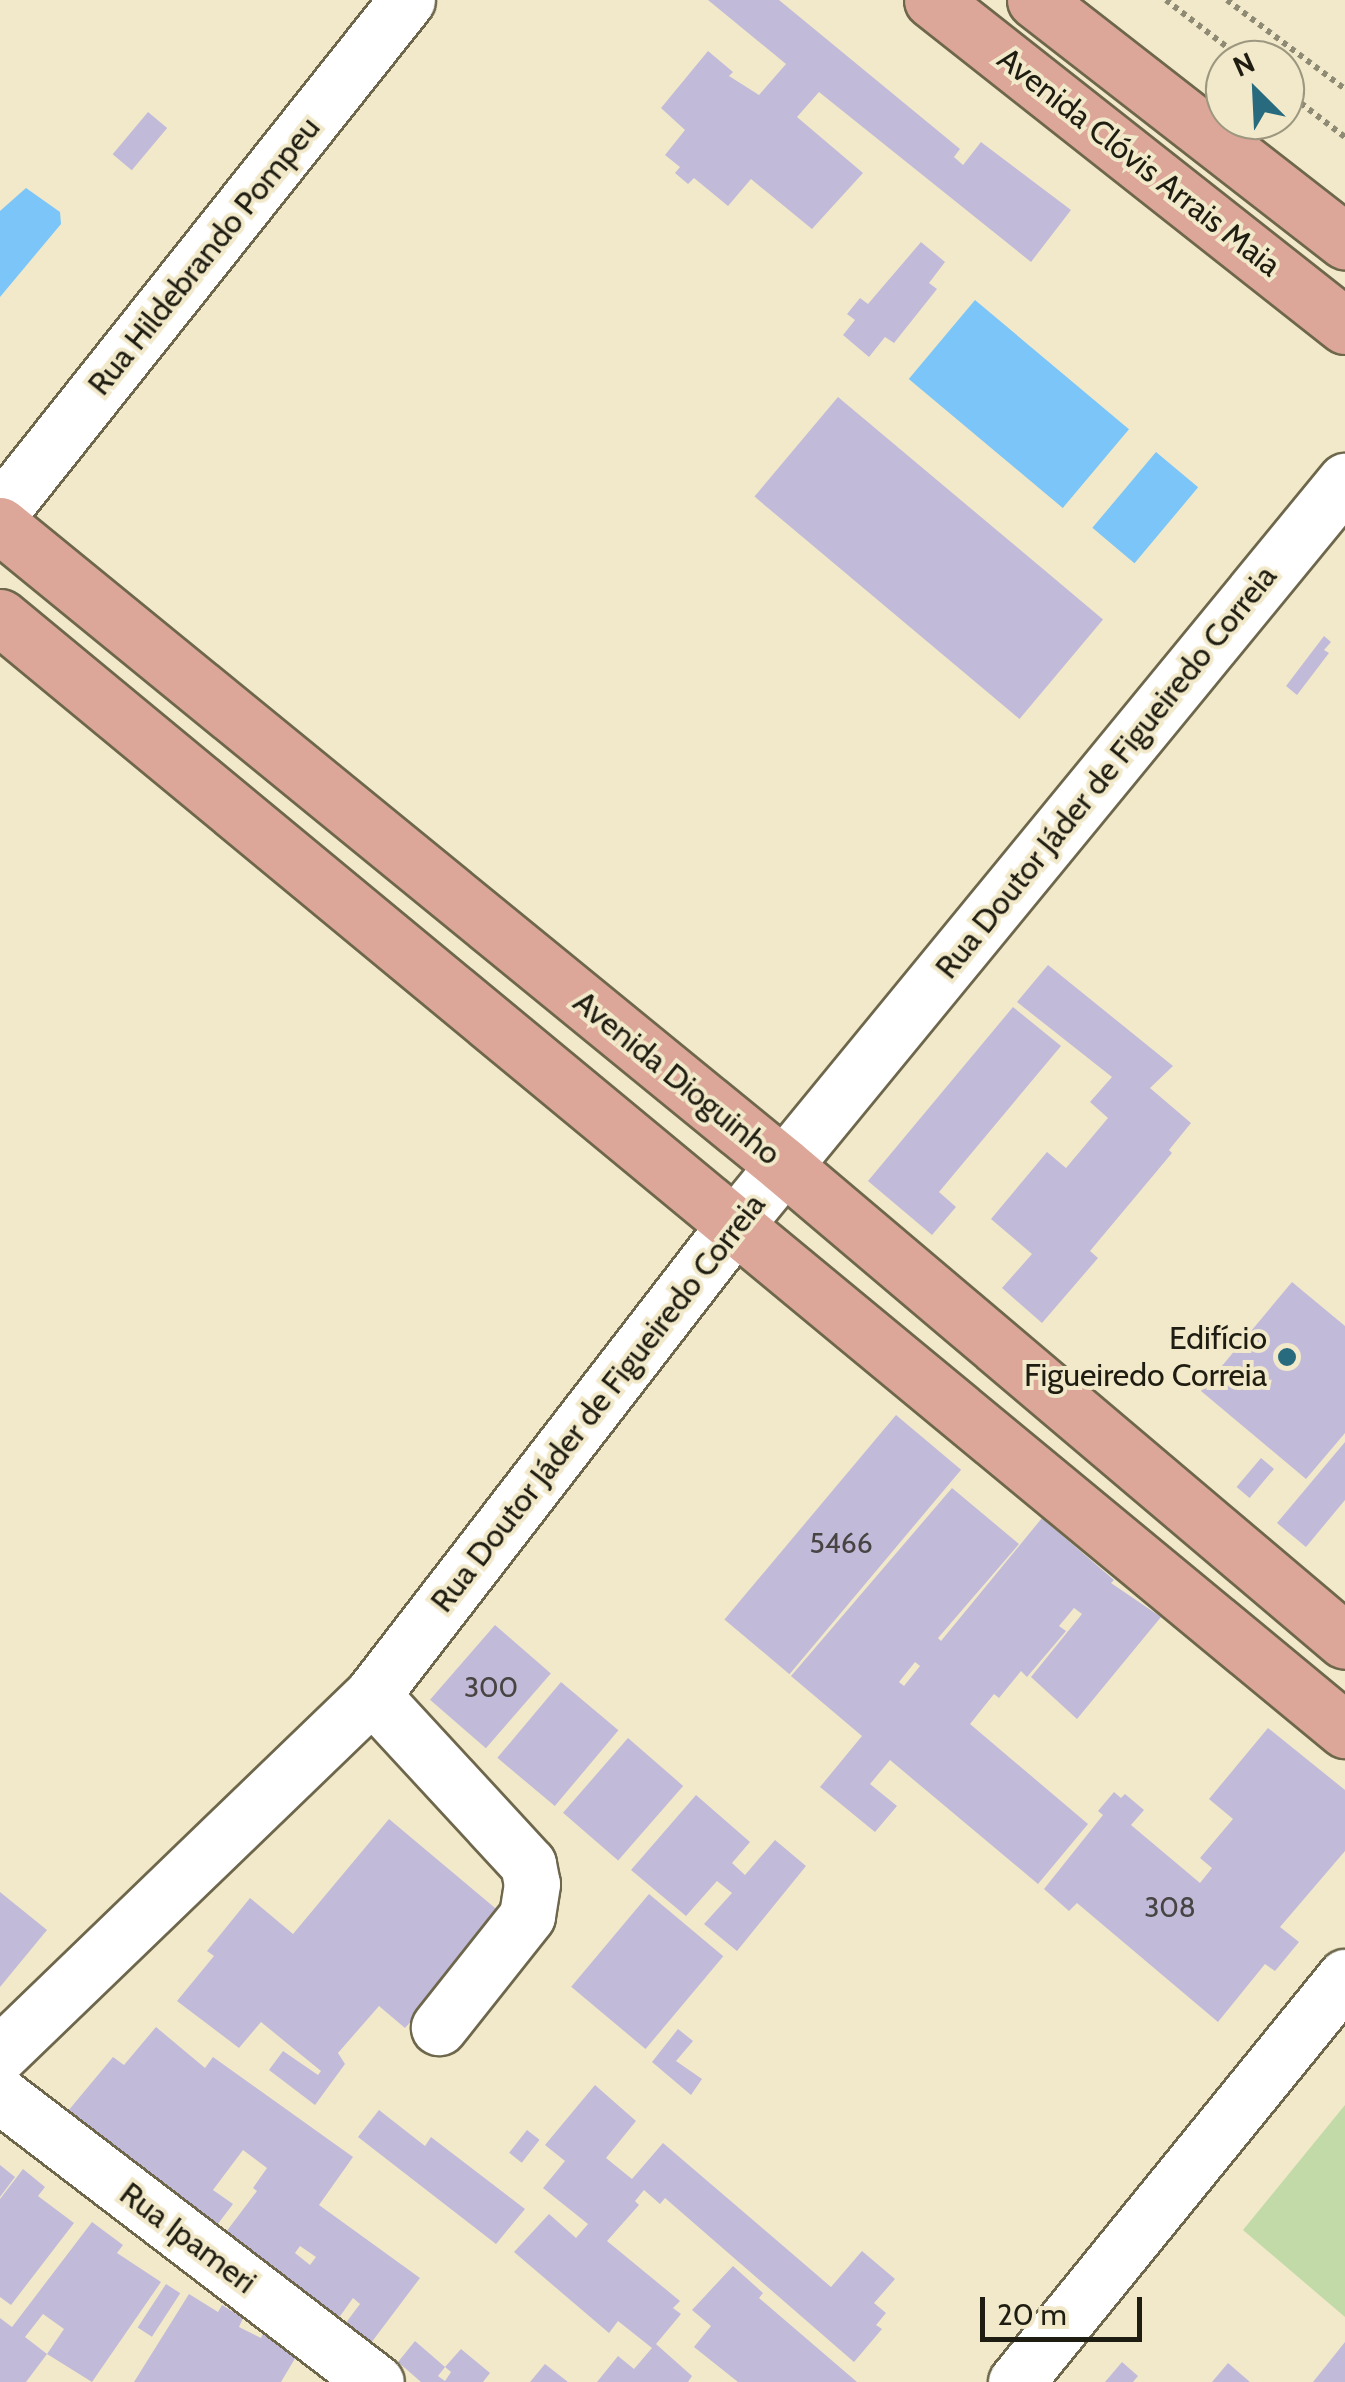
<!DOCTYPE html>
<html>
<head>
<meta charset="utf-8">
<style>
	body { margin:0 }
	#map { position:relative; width:1345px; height:2382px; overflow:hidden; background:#f1e9ca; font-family:Cabin,sans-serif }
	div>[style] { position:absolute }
	.green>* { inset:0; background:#c2daa8 }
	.water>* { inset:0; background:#7cc5f8; transform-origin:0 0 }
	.building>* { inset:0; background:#c1bbd9; transform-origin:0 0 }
	.path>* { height:6px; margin-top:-3px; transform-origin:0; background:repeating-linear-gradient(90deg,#8f8a74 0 5px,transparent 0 10px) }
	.roads { filter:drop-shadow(2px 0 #6e674c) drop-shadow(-2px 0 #6e674c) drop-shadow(0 2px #6e674c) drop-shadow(0 -2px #6e674c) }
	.minor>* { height:55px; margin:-27.5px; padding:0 27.5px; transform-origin:27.5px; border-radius:27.5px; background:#fff }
	.major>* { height:55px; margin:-27.5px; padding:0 27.5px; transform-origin:27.5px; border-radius:27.5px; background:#dca798 }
	.dots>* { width:28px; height:28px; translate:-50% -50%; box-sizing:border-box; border:5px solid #f1e9ca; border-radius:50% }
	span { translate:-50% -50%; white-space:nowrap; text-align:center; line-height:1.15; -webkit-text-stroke:8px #f1e9ca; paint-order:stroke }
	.number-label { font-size:28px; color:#484443 }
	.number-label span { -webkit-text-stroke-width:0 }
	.street-label { font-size:32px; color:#1f1d11 }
	.poi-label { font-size:32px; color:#1f1d11 }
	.right { translate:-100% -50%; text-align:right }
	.north { position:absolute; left:1205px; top:40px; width:100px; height:100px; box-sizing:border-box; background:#f1e9ca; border:2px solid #9d9780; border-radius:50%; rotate:336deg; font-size:28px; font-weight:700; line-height:40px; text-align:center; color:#1f1d11 }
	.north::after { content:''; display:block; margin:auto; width:35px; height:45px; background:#296b7e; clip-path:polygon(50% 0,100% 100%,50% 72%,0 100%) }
	.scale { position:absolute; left:980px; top:2297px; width:162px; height:45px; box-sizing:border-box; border:5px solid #1f1d11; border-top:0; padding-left:12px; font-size:30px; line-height:35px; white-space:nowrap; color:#1f1d11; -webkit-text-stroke:8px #f1e9ca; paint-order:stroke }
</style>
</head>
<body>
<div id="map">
	<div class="green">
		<div style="clip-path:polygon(1345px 2105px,1345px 2317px,1243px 2230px)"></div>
	</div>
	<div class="water">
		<div style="clip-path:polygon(26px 188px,60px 212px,61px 224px,0 297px,0 211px)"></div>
		<div style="left:975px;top:300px;width:201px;height:103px;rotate:40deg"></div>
		<div style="left:1156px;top:452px;width:55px;height:99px;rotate:40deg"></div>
	</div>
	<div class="building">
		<div style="clip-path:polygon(708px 0,779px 0,960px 149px,954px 157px,963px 165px,981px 142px,1071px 210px,1031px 262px,819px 92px,797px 117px,863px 173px,812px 229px,751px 179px,728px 206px,694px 178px,688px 184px,675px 173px,680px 167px,665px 155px,685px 130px,661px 108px,708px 51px,733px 72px,729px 76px,759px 95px,786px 64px)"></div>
		<div style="left:148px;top:112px;width:25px;height:55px;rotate:40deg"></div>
		<div style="clip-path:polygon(921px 242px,945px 262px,929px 283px,937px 289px,894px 343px,885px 337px,869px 357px,843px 335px,855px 320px,847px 314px,860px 298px,868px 304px)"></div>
		<div style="left:838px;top:397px;width:346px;height:130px;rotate:40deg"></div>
		<div style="clip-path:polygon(1324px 636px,1331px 642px,1324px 650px,1329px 653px,1297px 695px,1286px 686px)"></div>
		<div style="clip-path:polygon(1048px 965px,1173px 1066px,1150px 1088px,1191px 1123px,1169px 1150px,1172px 1153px,1090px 1251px,1098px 1258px,1042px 1323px,1002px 1288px,1032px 1254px,991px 1219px,1047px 1152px,1066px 1168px,1108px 1118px,1090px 1102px,1112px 1077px,1017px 1002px)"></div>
		<div style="clip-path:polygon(1013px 1007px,1061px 1046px,939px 1192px,956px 1207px,932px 1235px,868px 1181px)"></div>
		<div style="clip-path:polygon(1292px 1282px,1345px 1326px,1345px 1433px,1306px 1479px,1201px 1391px)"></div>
		<div style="left:896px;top:1415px;width:85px;height:267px;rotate:40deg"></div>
		<div style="clip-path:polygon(1345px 1442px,1345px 1500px,1306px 1547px,1277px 1523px)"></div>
		<div style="left:1261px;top:1458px;width:17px;height:38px;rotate:40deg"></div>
		<div style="clip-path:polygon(evenodd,952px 1488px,1019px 1544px,938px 1638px,941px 1641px,1042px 1518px,1114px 1580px,1111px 1583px,1161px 1617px,1077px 1719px,1031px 1677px,1082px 1614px,1074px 1608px,1059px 1626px,1066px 1631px,1027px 1677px,1021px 1671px,999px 1698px,994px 1694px,970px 1724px,1088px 1824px,1038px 1884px,890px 1760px,870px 1784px,897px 1806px,875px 1832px,820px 1787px,862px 1736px,791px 1676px,952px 1488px,915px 1662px,920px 1666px,904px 1686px,899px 1682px,915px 1662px)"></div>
		<div style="left:495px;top:1625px;width:74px;height:99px;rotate:41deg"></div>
		<div style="left:561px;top:1682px;width:75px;height:99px;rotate:40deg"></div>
		<div style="clip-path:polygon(1268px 1728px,1345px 1790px,1345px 1851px,1280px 1927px,1299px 1942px,1275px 1971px,1265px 1964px,1218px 2022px,1077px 1903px,1069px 1911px,1044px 1889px,1103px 1815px,1098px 1811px,1114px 1792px,1121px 1798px,1125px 1794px,1144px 1810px,1131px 1825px,1200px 1883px,1212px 1868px,1200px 1858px,1233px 1819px,1209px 1799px)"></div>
		<div style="left:628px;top:1738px;width:73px;height:99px;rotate:41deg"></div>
		<div style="clip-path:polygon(696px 1795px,750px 1842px,732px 1863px,745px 1875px,775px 1840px,806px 1866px,737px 1951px,704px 1924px,732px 1893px,717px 1881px,686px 1916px,631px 1870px)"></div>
		<div style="clip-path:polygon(389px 1819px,507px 1918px,405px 2028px,379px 2006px,338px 2053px,345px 2064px,315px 2105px,269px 2070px,283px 2051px,318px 2075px,321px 2071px,261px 2022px,239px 2048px,177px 2001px,214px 1956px,207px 1951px,250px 1898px,293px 1934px)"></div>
		<div style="clip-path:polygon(0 1892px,47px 1930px,0 1987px)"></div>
		<div style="left:649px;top:1894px;width:97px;height:121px;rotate:40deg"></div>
		<div style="clip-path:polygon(evenodd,156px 2027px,205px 2068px,213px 2057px,353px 2157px,319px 2205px,420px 2278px,371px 2343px,345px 2324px,360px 2304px,353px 2298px,338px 2319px,223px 2236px,257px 2191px,253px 2188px,267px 2168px,243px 2150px,213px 2190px,233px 2204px,214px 2229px,63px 2117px,113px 2057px,124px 2065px,156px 2027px,300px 2246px,316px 2257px,310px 2265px,295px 2253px,300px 2246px)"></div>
		<div style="clip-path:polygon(678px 2029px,693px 2041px,676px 2061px,702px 2079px,691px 2095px,652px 2062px)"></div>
		<div style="clip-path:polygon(595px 2085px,636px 2121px,606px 2158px,632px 2179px,663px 2143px,831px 2287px,862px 2251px,895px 2279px,874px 2303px,886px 2313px,876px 2325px,882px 2329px,854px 2362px,665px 2198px,660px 2204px,644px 2190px,635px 2201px,639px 2205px,607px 2241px,680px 2301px,673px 2308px,681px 2314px,656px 2344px,692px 2376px,688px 2382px,597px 2382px,618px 2356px,634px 2369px,652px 2348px,618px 2321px,609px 2333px,514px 2252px,549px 2214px,576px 2238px,588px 2224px,543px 2188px,565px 2161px,545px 2145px)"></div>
		<div style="clip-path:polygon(379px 2110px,425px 2146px,431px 2137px,525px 2209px,496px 2244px,358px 2137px)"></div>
		<div style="left:527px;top:2130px;width:16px;height:29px;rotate:38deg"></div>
		<div style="clip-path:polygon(0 2165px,15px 2177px,0 2197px)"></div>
		<div style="clip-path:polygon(23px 2169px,45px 2187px,38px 2196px,74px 2223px,11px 2305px,0 2297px,0 2199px)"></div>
		<div style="clip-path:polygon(92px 2222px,123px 2245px,117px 2253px,161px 2282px,92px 2382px,47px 2354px,64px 2329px,43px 2314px,25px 2337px,47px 2354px,26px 2382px,0 2382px,0 2318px,12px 2327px)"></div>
		<div style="clip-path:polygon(733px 2266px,763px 2293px,759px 2298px,857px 2382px,738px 2382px,694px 2347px,711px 2326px,692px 2310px)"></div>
		<div style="left:166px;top:2284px;width:17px;height:52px;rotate:33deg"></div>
		<div style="clip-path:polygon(189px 2294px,218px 2312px,222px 2305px,243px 2318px,239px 2327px,261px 2338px,265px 2330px,300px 2350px,281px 2382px,134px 2382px)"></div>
		<div style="clip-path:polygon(415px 2341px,445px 2367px,438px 2376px,445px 2381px,451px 2372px,445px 2367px,461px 2349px,490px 2373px,483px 2382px,421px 2382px,398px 2362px)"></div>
		<div style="clip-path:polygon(1345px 2342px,1345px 2382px,1313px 2382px)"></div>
		<div style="clip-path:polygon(1122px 2362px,1138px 2376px,1133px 2382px,1105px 2382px)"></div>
		<div style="clip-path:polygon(1228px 2363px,1250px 2382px,1212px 2382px)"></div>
		<div style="clip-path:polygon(545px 2364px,568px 2382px,530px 2382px)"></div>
	</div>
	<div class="path">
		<div style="left:1166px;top:0;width:98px;rotate:37.6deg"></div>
		<div style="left:1227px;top:0;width:148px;rotate:37deg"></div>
		<div style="left:1285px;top:91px;width:76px;rotate:37.5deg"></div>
	</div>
	<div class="roads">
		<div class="minor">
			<div style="left:0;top:512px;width:654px;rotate:-51.52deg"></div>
			<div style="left:372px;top:1695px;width:230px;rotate:47.3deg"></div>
			<div style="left:528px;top:1864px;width:20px;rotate:79deg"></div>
			<div style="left:532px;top:1884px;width:32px;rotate:99deg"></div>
			<div style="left:527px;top:1916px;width:142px;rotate:128.4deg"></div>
			<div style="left:0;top:2054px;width:517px;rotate:-43.98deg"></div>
			<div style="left:372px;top:1695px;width:592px;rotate:-52.34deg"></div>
			<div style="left:734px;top:1226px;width:964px;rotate:-50.64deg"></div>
			<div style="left:0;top:2095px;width:473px;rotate:37.4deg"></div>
			<div style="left:1016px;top:2382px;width:522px;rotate:-50.91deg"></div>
		</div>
		<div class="major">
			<div style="left:932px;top:0;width:526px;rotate:38.29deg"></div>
			<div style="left:1035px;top:0;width:393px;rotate:37.9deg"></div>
			<div style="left:0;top:525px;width:1011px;rotate:39.26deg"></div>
			<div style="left:783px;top:1165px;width:736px;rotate:40.26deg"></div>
			<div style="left:0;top:617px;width:1746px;rotate:39.61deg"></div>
		</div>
	</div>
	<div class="dots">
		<div style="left:1287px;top:1357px;background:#296b7e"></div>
	</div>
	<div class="number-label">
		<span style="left:841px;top:1543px">5466</span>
		<span style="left:491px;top:1687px">300</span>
		<span style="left:1170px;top:1907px">308</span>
	</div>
	<div class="street-label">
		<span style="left:1139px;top:162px;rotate:38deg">Avenida Clóvis Arrais Maia</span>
		<span style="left:204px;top:256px;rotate:-51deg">Rua Hildebrando Pompeu</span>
		<span style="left:1106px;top:772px;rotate:-51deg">Rua Doutor Jáder de Figueiredo Correia</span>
		<span style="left:677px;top:1078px;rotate:39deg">Avenida Dioguinho</span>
		<span style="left:598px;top:1403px;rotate:-52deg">Rua Doutor Jáder de Figueiredo Correia</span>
		<span style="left:188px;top:2238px;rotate:37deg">Rua Ipameri</span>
	</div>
	<div class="poi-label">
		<span class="right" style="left:1267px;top:1357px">Edifício<br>Figueiredo Correia</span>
	</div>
	<div class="north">N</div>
	<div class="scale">20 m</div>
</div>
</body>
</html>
